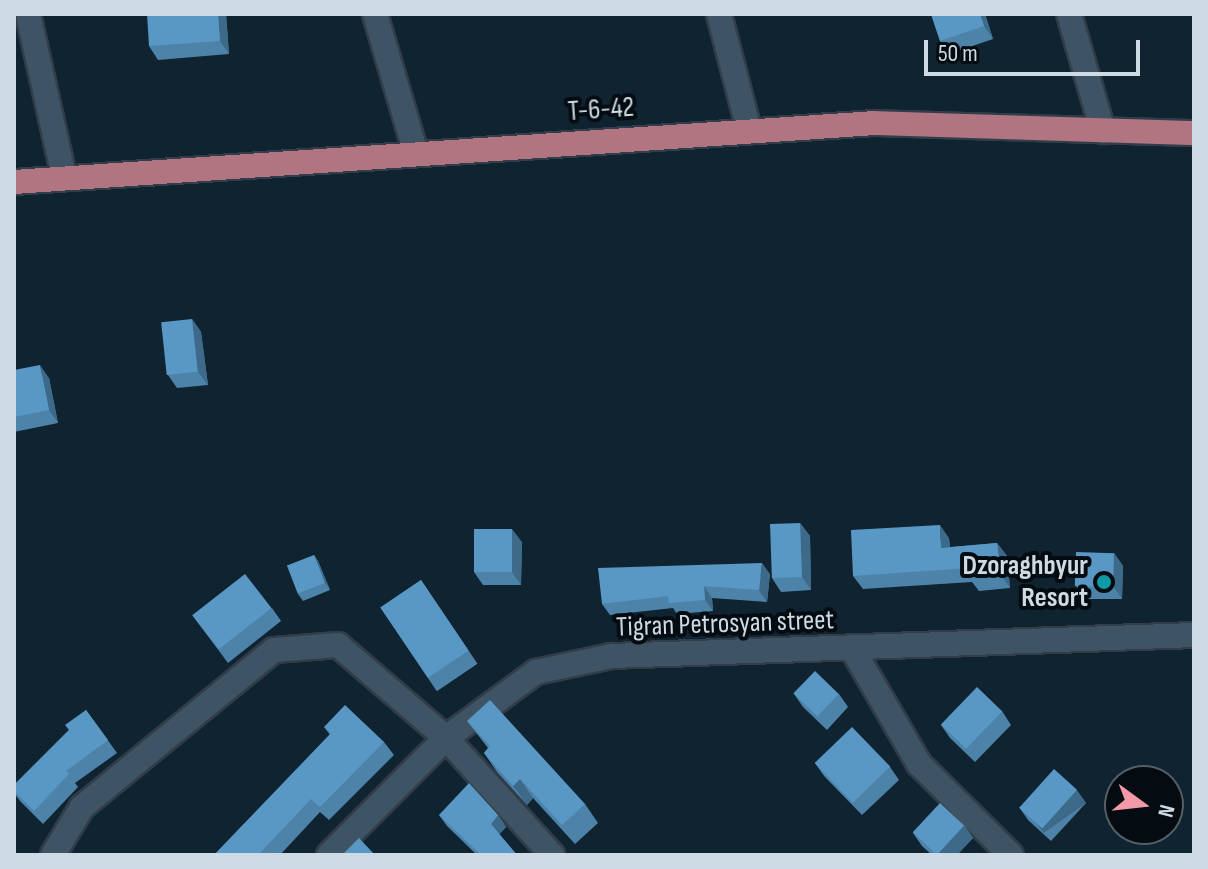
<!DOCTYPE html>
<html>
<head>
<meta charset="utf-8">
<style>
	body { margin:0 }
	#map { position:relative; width:1208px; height:869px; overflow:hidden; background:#0f2331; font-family:"Sofia Sans Condensed",sans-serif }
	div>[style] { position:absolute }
	.roads { filter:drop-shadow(2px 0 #313d49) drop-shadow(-2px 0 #313d49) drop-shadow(0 2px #313d49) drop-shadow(0 -2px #313d49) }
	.minor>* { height:24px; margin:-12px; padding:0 12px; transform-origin:12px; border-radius:12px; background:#3e5363 }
	.major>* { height:24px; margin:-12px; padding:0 12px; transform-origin:12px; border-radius:12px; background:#b17581 }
	.wall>* { inset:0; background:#4d83a9; transform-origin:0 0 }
	.shaded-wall>* { inset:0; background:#3e6a8a; transform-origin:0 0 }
	.building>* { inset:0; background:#5998c5; transform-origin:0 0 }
	.dots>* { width:22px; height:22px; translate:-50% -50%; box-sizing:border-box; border:4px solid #040b11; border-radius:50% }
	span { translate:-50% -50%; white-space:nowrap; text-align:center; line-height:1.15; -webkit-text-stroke:8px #040b11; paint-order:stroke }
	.street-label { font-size:28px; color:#cedae4 }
	.poi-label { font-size:28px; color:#cedae4; font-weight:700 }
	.right { translate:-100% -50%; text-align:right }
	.frame { position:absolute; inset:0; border:16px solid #cedae4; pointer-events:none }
	.north { position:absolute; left:1104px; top:765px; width:80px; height:80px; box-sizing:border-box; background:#040b11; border:2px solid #555e65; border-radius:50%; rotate:105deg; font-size:22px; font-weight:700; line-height:32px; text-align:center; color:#cedae4 }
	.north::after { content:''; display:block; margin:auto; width:28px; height:36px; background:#f39aa9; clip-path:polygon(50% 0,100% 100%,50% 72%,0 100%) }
	.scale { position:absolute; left:924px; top:40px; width:216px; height:36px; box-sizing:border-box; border:4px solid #cedae4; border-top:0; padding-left:10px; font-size:24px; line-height:28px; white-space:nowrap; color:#cedae4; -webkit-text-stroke:6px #040b11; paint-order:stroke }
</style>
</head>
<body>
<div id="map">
	<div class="roads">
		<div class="minor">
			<div style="left:28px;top:14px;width:167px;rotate:77.5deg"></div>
			<div style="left:375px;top:14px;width:145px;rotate:73.6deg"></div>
			<div style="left:719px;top:14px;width:120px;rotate:75.5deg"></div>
			<div style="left:1069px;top:14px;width:122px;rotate:73.8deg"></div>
			<div style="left:853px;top:650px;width:132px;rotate:59.9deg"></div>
			<div style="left:919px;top:764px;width:129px;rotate:44.7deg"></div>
			<div style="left:53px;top:855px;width:56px;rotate:-58.9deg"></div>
			<div style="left:82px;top:807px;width:248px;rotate:-39.3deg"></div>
			<div style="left:274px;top:650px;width:64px;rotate:-4.5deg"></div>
			<div style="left:338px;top:645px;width:143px;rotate:40.7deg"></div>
			<div style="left:446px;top:738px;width:158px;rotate:47.8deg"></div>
			<div style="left:329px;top:855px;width:165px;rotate:-45deg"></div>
			<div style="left:446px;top:738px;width:112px;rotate:-36.3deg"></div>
			<div style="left:536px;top:672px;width:77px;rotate:-12deg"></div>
			<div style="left:611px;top:656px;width:583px;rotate:-2.06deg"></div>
		</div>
		<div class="major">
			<div style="left:14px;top:182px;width:862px;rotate:-3.92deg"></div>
			<div style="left:874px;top:123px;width:320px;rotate:1.8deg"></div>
		</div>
	</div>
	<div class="wall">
		<div style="clip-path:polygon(226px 14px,229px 54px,158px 60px,149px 46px)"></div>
		<div style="clip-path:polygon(931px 14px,985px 14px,993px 39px,949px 54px,940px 41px)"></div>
		<div style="clip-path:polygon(192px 319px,201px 332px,208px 385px,177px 388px,168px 375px)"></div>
		<div style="clip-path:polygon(14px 370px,49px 378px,58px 423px,14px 432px)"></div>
		<div style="clip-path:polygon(800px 523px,810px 536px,811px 590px,781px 592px,772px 578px)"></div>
		<div style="clip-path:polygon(949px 538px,950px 547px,997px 543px,1007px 556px,1010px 588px,979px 591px,972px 582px,863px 589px,853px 576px)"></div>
		<div style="clip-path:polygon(522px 542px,521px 585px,483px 585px,474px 572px)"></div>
		<div style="clip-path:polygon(1114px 553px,1123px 566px,1122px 599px,1085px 599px,1076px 586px)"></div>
		<div style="clip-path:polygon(314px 555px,318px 561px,330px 590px,303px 601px,298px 594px)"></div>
		<div style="clip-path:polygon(770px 574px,767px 602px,712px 598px,713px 611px,677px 614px,673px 608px,610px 615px,602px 604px)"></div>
		<div style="left:421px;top:580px;width:101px;height:49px;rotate:56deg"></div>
		<div style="clip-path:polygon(272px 608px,281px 621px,228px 663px,193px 616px)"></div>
		<div style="clip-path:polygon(794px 694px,839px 694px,848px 707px,827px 730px,803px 707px)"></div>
		<div style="clip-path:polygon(86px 710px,117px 753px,75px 783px,78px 787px,43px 824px,20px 801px,14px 793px,14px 785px,69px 730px)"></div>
		<div style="clip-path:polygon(1002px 711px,1011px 725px,975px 762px,950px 738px,941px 725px)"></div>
		<div style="clip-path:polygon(467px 721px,585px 804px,598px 823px,575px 844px,533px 798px,527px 805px,497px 772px,484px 753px,488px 748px)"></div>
		<div style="clip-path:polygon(324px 727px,384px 742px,394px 755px,329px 820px,320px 812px,280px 855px,214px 855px,330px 735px)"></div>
		<div style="clip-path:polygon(815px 763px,890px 767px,899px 780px,862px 815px,824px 776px)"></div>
		<div style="clip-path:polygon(1086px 803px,1051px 841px,1028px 820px,1019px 807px)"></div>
		<div style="clip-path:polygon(439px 815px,498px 815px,506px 827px,499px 834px,517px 855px,477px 855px,447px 826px)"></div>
		<div style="clip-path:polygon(964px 825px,973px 838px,957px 855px,932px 855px,922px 846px,913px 833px)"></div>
	</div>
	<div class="shaded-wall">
		<div style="clip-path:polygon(218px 14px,226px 14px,229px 54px,220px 41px)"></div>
		<div style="clip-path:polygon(980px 14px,985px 14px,993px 39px,984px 26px)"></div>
		<div style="clip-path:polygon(192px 319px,201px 332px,208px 385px,198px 372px)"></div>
		<div style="clip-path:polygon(40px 365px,49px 378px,58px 423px,49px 410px)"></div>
		<div style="clip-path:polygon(800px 523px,810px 536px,811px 590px,802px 577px)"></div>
		<div style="clip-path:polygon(940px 525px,949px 538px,951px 561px,941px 548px)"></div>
		<div style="clip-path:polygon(512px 529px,522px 542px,521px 585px,512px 572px)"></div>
		<div style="clip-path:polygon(997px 543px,1007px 556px,1010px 588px,1001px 575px)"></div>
		<div style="clip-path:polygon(1114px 553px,1123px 566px,1122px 599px,1113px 586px)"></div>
		<div style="clip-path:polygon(314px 555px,318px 561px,330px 590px,325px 583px)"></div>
		<div style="clip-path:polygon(762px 563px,770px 574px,767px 602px,759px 590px)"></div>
		<div style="clip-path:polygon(704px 586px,712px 598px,713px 611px,705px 600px)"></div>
		<div style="clip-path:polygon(520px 779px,533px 798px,527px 805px,513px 786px)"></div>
		<div style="left:1077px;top:790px;width:16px;height:52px;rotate:55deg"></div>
		<div style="clip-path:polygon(498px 815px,506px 827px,499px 835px,491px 824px)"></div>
		<div style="clip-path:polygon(964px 825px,973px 838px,957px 855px,937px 855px)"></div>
	</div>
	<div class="building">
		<div style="clip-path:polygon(147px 14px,218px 14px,220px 41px,149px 46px)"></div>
		<div style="clip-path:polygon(931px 14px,980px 14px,984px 26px,940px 41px)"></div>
		<div style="left:192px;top:319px;width:53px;height:31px;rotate:84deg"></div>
		<div style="clip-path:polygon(40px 365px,49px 410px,14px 417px,14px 370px)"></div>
		<div style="left:800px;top:523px;width:54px;height:30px;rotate:88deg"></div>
		<div style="clip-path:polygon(940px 525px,941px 548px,997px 543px,1001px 575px,970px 578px,969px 568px,853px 576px,851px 530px)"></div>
		<div style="left:474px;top:529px;width:38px;height:43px"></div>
		<div style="left:1076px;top:552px;width:38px;height:34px;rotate:2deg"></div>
		<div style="left:314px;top:555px;width:30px;height:29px;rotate:69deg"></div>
		<div style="clip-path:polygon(762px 563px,759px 590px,704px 586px,705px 600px,669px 603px,668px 596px,602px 604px,598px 568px)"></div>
		<div style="left:245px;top:574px;width:43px;height:67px;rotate:52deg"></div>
		<div style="left:421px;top:580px;width:85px;height:49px;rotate:56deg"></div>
		<div style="left:815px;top:671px;width:33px;height:31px;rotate:44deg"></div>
		<div style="left:977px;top:687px;width:35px;height:52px;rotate:44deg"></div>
		<div style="clip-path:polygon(490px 700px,585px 804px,562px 825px,520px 779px,513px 786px,484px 753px,490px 746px,467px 721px)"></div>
		<div style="clip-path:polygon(345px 705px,384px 742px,320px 807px,311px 799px,258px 855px,214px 855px,331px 733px,324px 727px)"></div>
		<div style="clip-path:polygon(86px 710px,108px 740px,66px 771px,69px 774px,34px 811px,14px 791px,14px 785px,69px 730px,65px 725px)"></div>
		<div style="left:852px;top:727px;width:55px;height:52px;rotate:46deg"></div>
		<div style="left:1054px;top:769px;width:31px;height:52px;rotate:42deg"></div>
		<div style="clip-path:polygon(469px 783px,498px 815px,491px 824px,517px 855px,481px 855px,439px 815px)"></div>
		<div style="left:940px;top:803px;width:33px;height:40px;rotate:43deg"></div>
		<div style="clip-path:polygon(359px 838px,375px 855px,342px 855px)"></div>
	</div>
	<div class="dots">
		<div style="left:1104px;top:582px;background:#0f9aa8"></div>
	</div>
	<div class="street-label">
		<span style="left:601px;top:110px;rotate:-4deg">T-6-42</span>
		<span style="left:725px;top:624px;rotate:-2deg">Tigran Petrosyan street</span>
	</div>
	<div class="poi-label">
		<span class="right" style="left:1088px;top:582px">Dzoraghbyur<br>Resort</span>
	</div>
	<div class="frame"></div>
	<div class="north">N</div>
	<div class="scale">50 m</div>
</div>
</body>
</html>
